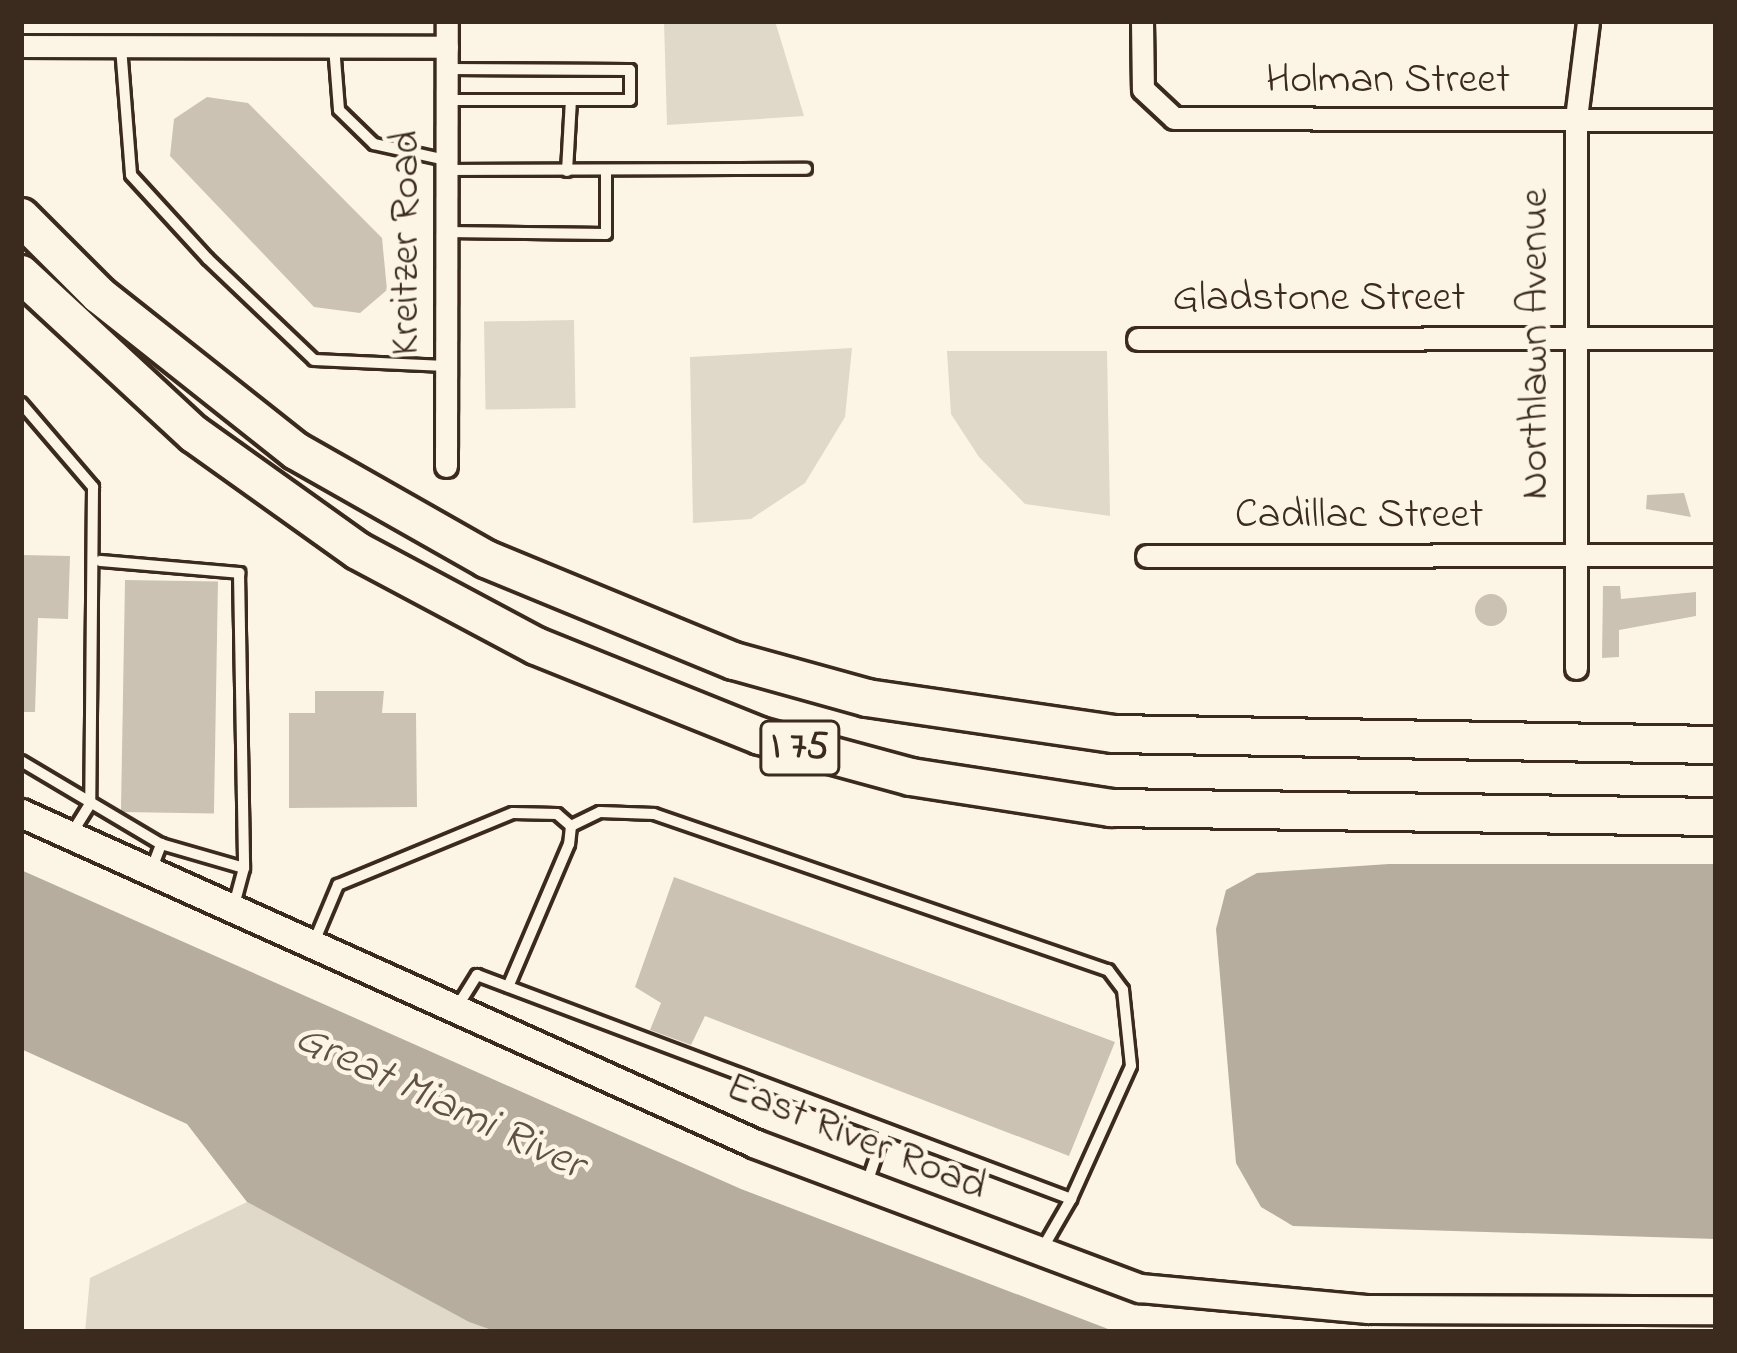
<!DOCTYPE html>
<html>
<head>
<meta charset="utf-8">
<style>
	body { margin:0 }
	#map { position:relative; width:1737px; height:1353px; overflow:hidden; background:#fcf5e5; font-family:"Indie Flower",sans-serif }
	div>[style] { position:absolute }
	.green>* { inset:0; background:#e0d8c8; transform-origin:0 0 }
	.water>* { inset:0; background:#b7ad9e }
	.building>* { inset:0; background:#ccc2b3; transform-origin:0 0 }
	.round { border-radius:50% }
	.roads { filter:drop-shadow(3px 0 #3b2a1e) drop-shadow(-3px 0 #3b2a1e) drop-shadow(0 3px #3b2a1e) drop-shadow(0 -3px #3b2a1e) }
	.lane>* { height:10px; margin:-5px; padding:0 5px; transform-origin:5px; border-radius:5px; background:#fcf5e5 }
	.street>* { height:21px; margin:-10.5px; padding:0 10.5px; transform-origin:10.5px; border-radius:10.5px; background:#fcf5e5 }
	.secondary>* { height:27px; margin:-13.5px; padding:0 13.5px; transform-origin:13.5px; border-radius:13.5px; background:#fcf5e5 }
	.highway>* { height:36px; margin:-18px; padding:0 18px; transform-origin:18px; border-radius:18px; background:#fcf5e5 }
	span { translate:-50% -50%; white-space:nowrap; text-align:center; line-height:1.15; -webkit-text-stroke:9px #fcf5e5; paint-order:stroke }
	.shield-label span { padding:3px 9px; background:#fcf5e5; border:3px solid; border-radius:9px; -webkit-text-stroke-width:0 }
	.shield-label { font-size:39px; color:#3b2a1e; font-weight:700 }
	.street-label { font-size:42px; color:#3b2a1e }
	.water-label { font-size:45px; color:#605144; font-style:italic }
	.frame { position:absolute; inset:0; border:24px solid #3b2a1e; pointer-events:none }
</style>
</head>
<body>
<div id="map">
	<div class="green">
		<div style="clip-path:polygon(664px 21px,775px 21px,804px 116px,667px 125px)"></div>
		<div style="left:574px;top:320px;width:88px;height:90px;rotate:89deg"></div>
		<div style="clip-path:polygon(852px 348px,845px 417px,805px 483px,751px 519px,693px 523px,690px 357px)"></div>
		<div style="clip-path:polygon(947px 351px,1107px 351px,1110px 516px,1025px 504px,979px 457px,951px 414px)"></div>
		<div style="clip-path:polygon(247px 1202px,469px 1322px,497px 1332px,85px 1332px,90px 1278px)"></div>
	</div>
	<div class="water">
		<div style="clip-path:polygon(1389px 864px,1716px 864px,1716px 1239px,1293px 1226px,1261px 1207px,1236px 1163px,1216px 929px,1226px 890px,1257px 873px)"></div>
		<div style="clip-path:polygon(21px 870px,741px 1189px,1116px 1332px,497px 1332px,469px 1322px,247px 1202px,187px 1124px,21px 1049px)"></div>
	</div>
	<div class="building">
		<div style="clip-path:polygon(207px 97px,248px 103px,382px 238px,387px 290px,360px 313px,314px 307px,170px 156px,174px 119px)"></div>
		<div style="clip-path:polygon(1684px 493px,1691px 517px,1646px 509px,1647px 495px)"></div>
		<div style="clip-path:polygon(21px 555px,70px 556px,68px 619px,38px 618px,35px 712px,21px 712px)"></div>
		<div style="left:125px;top:580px;width:93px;height:232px;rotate:1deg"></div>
		<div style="clip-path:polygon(1603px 586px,1620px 586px,1621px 599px,1696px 592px,1696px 616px,1619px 630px,1619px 657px,1602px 658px)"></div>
		<div class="round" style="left:1475px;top:594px;width:32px;height:32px"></div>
		<div style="clip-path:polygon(315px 691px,384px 691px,382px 713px,416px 713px,417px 807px,289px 808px,289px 713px,315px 713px)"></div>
		<div style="clip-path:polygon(674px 877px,1115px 1042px,1069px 1156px,705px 1016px,691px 1045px,650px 1030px,661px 1003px,635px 987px)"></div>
	</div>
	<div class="roads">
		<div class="lane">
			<div style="left:334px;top:46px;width:64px;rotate:85.5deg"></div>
			<div style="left:339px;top:110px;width:49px;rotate:44.2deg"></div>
			<div style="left:374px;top:144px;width:74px;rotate:12.5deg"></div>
			<div style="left:121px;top:47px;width:128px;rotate:85.5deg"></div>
			<div style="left:131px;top:175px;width:114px;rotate:47.5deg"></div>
			<div style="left:208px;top:259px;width:146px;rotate:43.6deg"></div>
			<div style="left:314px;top:360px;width:132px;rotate:2.6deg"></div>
			<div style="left:447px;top:100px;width:183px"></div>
			<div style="left:630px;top:100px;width:30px;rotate:-90deg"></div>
			<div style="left:630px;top:70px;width:183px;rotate:-179.7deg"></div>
			<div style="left:446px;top:170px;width:360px;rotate:-0.2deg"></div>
			<div style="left:567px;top:171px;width:71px;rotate:-86.8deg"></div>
			<div style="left:446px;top:232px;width:160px;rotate:0.7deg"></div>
			<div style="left:606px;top:234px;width:63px;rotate:-90deg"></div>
			<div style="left:21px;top:403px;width:111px;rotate:49.4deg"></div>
			<div style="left:93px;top:487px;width:317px;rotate:90.5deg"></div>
			<div style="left:90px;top:804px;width:36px;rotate:122deg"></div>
			<div style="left:100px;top:561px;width:140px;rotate:4.9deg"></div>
			<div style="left:239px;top:573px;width:295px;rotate:89deg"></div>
			<div style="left:21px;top:761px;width:163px;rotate:30.7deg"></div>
			<div style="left:571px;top:826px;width:32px;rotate:-26deg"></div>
			<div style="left:600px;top:812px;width:54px;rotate:2.1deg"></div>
			<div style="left:654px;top:814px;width:480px;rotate:19deg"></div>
			<div style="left:1108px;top:970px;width:25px;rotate:53deg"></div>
			<div style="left:1123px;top:990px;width:76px;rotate:84deg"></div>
			<div style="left:1131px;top:1066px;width:146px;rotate:114.3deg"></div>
			<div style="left:152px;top:868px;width:26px;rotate:-69deg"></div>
			<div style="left:161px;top:844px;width:86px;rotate:16.1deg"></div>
			<div style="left:244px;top:868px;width:42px;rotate:105deg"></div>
			<div style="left:314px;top:942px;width:62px;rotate:-67.2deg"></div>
			<div style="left:338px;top:885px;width:189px;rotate:-22.4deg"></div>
			<div style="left:513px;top:813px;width:44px;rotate:1.3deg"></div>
			<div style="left:557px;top:814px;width:18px;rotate:41deg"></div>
			<div style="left:571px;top:826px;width:18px;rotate:96deg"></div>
			<div style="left:569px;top:844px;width:155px;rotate:113.1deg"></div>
			<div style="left:457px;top:1007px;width:38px;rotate:-58deg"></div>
			<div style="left:477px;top:975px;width:635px;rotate:20.66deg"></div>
			<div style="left:1071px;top:1199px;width:60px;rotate:120deg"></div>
			<div style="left:866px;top:1186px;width:59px;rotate:-71.3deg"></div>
		</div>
		<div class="street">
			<div style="left:1142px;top:21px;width:68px;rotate:89.2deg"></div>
			<div style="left:1143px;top:89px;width:42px;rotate:43.1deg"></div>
			<div style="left:1174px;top:118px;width:542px;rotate:0.21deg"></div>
			<div style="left:21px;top:46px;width:426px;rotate:0.1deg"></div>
			<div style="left:1138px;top:339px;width:578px;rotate:-0.1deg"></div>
			<div style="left:446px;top:466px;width:445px;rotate:-89.9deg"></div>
			<div style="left:1147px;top:556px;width:569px;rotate:-0.1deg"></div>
			<div style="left:1576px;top:668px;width:550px;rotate:-90deg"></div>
			<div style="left:1576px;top:118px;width:98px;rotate:-82.9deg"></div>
		</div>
		<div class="secondary">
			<div style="left:21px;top:813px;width:806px;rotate:24.24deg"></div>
			<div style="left:756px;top:1144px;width:410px;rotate:20.6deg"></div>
			<div style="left:1140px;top:1288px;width:229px;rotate:5.3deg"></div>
			<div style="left:1368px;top:1309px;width:348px;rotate:0.2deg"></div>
		</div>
		<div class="highway">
			<div style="left:21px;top:217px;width:110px;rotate:45deg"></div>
			<div style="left:99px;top:295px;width:251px;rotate:38.4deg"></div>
			<div style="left:296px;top:451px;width:219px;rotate:29.6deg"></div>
			<div style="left:486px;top:559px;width:268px;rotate:22.4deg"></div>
			<div style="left:734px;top:661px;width:138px;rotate:15.5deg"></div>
			<div style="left:867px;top:698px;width:250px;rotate:8.3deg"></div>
			<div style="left:1114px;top:734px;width:602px;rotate:1.05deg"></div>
			<div style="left:21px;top:274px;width:236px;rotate:42.8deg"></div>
			<div style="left:194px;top:434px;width:201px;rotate:35.5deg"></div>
			<div style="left:358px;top:551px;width:202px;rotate:28.1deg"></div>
			<div style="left:536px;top:646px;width:241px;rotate:21.9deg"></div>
			<div style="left:760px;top:736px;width:156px;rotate:15.2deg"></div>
			<div style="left:911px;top:777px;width:202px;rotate:8.8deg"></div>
			<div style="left:1111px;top:808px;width:605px;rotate:0.85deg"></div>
		</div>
	</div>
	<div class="shield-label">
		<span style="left:800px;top:748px">I 75</span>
	</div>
	<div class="street-label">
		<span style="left:1388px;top:81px">Holman Street</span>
		<span style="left:407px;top:243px;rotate:-90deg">Kreitzer Road</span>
		<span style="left:1319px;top:299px">Gladstone Street</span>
		<span style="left:1536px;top:344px;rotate:-90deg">Northlawn Avenue</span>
		<span style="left:1359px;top:516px">Cadillac Street</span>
		<span style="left:856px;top:1138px;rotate:22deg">East River Road</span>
	</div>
	<div class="water-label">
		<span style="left:439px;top:1103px;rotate:25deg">Great Miami River</span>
	</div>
	<div class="frame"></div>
</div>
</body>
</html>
